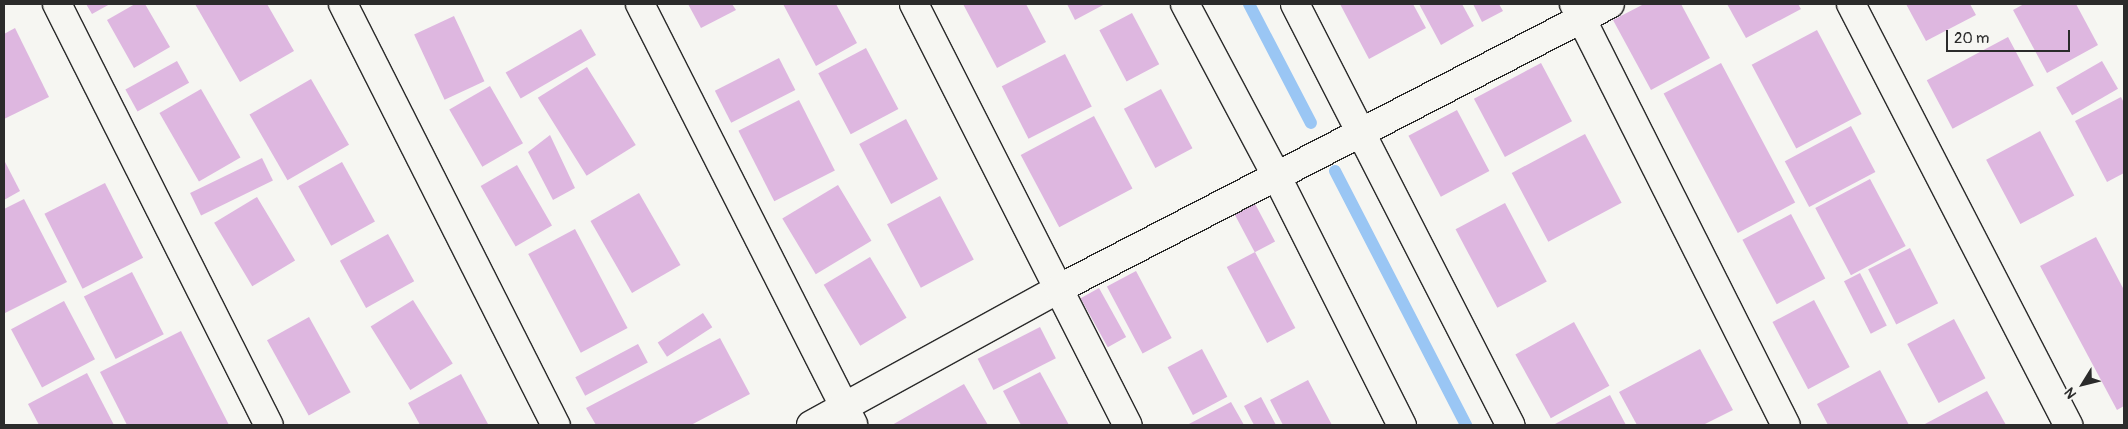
<!DOCTYPE html>
<html>
<head>
<meta charset="utf-8">
<style>
	body { margin:0 }
	#map { position:relative; width:2128px; height:429px; overflow:hidden; background:#f6f6f2; font-family:Pangolin,sans-serif }
	div>[style] { position:absolute }
	.stream>* { height:12px; margin:-6px; padding:0 6px; transform-origin:6px; border-radius:6px; background:#9ac6f4 }
	.building>* { inset:0; background:#deb7e0; transform-origin:0 0 }
	.roads { filter:drop-shadow(1px 0 #2b2b2b) drop-shadow(-1px 0 #2b2b2b) drop-shadow(0 1px #2b2b2b) drop-shadow(0 -1px #2b2b2b) }
	.minor>* { height:28px; margin:-14px; padding:0 14px; transform-origin:14px; border-radius:14px; background:#f6f6f2 }
	span { translate:-50% -50%; white-space:nowrap; text-align:center; line-height:1.15; -webkit-text-stroke:5px #f6f6f2; paint-order:stroke }
	.frame { position:absolute; inset:0; border:5px solid #2b2b2b; pointer-events:none }
	.north { position:absolute; left:2058px; top:359px; width:50px; height:50px; -webkit-text-stroke:4px #f6f6f2; paint-order:stroke; rotate:234deg; font-size:14px; font-weight:700; line-height:20px; text-align:center; color:#2b2b2b }
	.north::after { content:''; display:block; margin:auto; width:18px; height:22px; background:#2b2b2b; clip-path:polygon(50% 0,100% 100%,50% 72%,0 100%) }
	.scale { position:absolute; left:1946px; top:30px; width:124px; height:22px; box-sizing:border-box; border:2px solid #2b2b2b; border-top:0; padding-left:6px; font-size:15px; line-height:18px; white-space:nowrap; color:#2b2b2b; -webkit-text-stroke:4px #f6f6f2; paint-order:stroke }
</style>
</head>
<body>
<div id="map">
	<div class="stream">
		<div style="left:1249px;top:4px;width:134px;rotate:62.5deg"></div>
		<div style="left:1335px;top:171px;width:286px;rotate:62.7deg"></div>
	</div>
	<div class="building">
		<div style="clip-path:polygon(86px 4px,110px 4px,92px 14px)"></div>
		<div style="clip-path:polygon(135px 4px,145px 4px,170px 47px,134px 68px,107px 20px)"></div>
		<div style="clip-path:polygon(195px 4px,267px 4px,294px 51px,240px 82px)"></div>
		<div style="clip-path:polygon(688px 4px,732px 4px,736px 10px,701px 28px)"></div>
		<div style="clip-path:polygon(783px 4px,836px 4px,857px 43px,816px 66px)"></div>
		<div style="clip-path:polygon(963px 4px,1026px 4px,1046px 42px,997px 68px)"></div>
		<div style="clip-path:polygon(1067px 4px,1105px 4px,1075px 20px)"></div>
		<div style="clip-path:polygon(1340px 4px,1413px 4px,1426px 28px,1369px 59px)"></div>
		<div style="clip-path:polygon(1419px 4px,1462px 4px,1474px 26px,1441px 45px)"></div>
		<div style="clip-path:polygon(1473px 4px,1499px 4px,1503px 11px,1482px 22px)"></div>
		<div style="clip-path:polygon(1644px 4px,1681px 4px,1710px 58px,1651px 90px,1613px 20px)"></div>
		<div style="clip-path:polygon(1727px 4px,1798px 4px,1801px 9px,1746px 38px)"></div>
		<div style="clip-path:polygon(1906px 4px,1970px 4px,1976px 15px,1926px 41px)"></div>
		<div style="clip-path:polygon(2024px 4px,2076px 4px,2098px 45px,2047px 73px,2013px 10px)"></div>
		<div style="left:1132px;top:13px;width:58px;height:37px;rotate:62deg"></div>
		<div style="left:454px;top:16px;width:72px;height:44px;rotate:65deg"></div>
		<div style="clip-path:polygon(15px 28px,49px 97px,4px 119px,4px 34px)"></div>
		<div style="left:581px;top:29px;width:30px;height:87px;rotate:60deg"></div>
		<div style="left:1817px;top:30px;width:95px;height:74px;rotate:62deg"></div>
		<div style="left:2008px;top:37px;width:55px;height:92px;rotate:62deg"></div>
		<div style="left:866px;top:48px;width:69px;height:54px;rotate:62deg"></div>
		<div style="left:1065px;top:54px;width:59px;height:71px;rotate:63deg"></div>
		<div style="left:779px;top:58px;width:36px;height:72px;rotate:63deg"></div>
		<div style="left:177px;top:61px;width:25px;height:59px;rotate:61deg"></div>
		<div style="left:2102px;top:61px;width:32px;height:53px;rotate:60deg"></div>
		<div style="left:1541px;top:63px;width:66px;height:76px;rotate:62deg"></div>
		<div style="left:1721px;top:63px;width:158px;height:65px;rotate:62deg"></div>
		<div style="left:587px;top:67px;width:92px;height:58px;rotate:58deg"></div>
		<div style="left:311px;top:79px;width:76px;height:71px;rotate:60deg"></div>
		<div style="left:490px;top:86px;width:66px;height:47px;rotate:60deg"></div>
		<div style="left:201px;top:89px;width:79px;height:48px;rotate:60deg"></div>
		<div style="left:1161px;top:89px;width:67px;height:42px;rotate:62deg"></div>
		<div style="clip-path:polygon(2121px 97px,2124px 103px,2124px 173px,2107px 182px,2075px 121px)"></div>
		<div style="left:799px;top:100px;width:79px;height:68px;rotate:63deg"></div>
		<div style="left:1457px;top:110px;width:69px;height:55px;rotate:62deg"></div>
		<div style="left:1094px;top:116px;width:82px;height:83px;rotate:62deg"></div>
		<div style="left:906px;top:119px;width:68px;height:53px;rotate:62deg"></div>
		<div style="left:1851px;top:126px;width:52px;height:75px;rotate:62deg"></div>
		<div style="left:2040px;top:131px;width:73px;height:61px;rotate:62deg"></div>
		<div style="left:1585px;top:134px;width:78px;height:83px;rotate:62deg"></div>
		<div style="clip-path:polygon(550px 135px,575px 188px,553px 200px,528px 152px)"></div>
		<div style="left:262px;top:158px;width:25px;height:80px;rotate:64deg"></div>
		<div style="clip-path:polygon(4px 160px,20px 191px,4px 200px)"></div>
		<div style="left:342px;top:162px;width:68px;height:50px;rotate:61deg"></div>
		<div style="left:517px;top:165px;width:70px;height:42px;rotate:60deg"></div>
		<div style="left:1870px;top:179px;width:76px;height:62px;rotate:62deg"></div>
		<div style="left:105px;top:183px;width:84px;height:68px;rotate:63deg"></div>
		<div style="left:838px;top:185px;width:65px;height:65px;rotate:59deg"></div>
		<div style="left:639px;top:193px;width:83px;height:56px;rotate:60deg"></div>
		<div style="left:940px;top:196px;width:72px;height:60px;rotate:62deg"></div>
		<div style="left:257px;top:197px;width:74px;height:50px;rotate:59deg"></div>
		<div style="clip-path:polygon(24px 199px,67px 282px,5px 313px,4px 209px)"></div>
		<div style="left:1253px;top:200px;width:47px;height:23px;rotate:62deg"></div>
		<div style="left:1505px;top:203px;width:89px;height:56px;rotate:62deg"></div>
		<div style="left:1791px;top:214px;width:73px;height:55px;rotate:62deg"></div>
		<div style="left:575px;top:229px;width:112px;height:53px;rotate:62deg"></div>
		<div style="left:388px;top:234px;width:54px;height:55px;rotate:61deg"></div>
		<div style="clip-path:polygon(2096px 237px,2124px 290px,2124px 406px,2117px 410px,2040px 266px)"></div>
		<div style="left:1910px;top:248px;width:62px;height:47px;rotate:63deg"></div>
		<div style="left:1255px;top:252px;width:86px;height:32px;rotate:62deg"></div>
		<div style="left:870px;top:257px;width:71px;height:54px;rotate:59deg"></div>
		<div style="left:1136px;top:271px;width:76px;height:33px;rotate:62deg"></div>
		<div style="left:132px;top:272px;width:70px;height:54px;rotate:63deg"></div>
		<div style="left:1860px;top:273px;width:59px;height:18px;rotate:63deg"></div>
		<div style="left:1099px;top:288px;width:56px;height:21px;rotate:61deg"></div>
		<div style="left:413px;top:300px;width:75px;height:50px;rotate:58deg"></div>
		<div style="left:1814px;top:300px;width:76px;height:47px;rotate:62deg"></div>
		<div style="left:64px;top:301px;width:66px;height:60px;rotate:62deg"></div>
		<div style="left:703px;top:313px;width:17px;height:54px;rotate:57deg"></div>
		<div style="left:309px;top:317px;width:86px;height:48px;rotate:61deg"></div>
		<div style="left:1954px;top:319px;width:67px;height:53px;rotate:62deg"></div>
		<div style="left:1574px;top:322px;width:73px;height:67px;rotate:61deg"></div>
		<div style="left:1040px;top:327px;width:35px;height:70px;rotate:63deg"></div>
		<div style="clip-path:polygon(181px 331px,229px 425px,127px 425px,100px 372px)"></div>
		<div style="clip-path:polygon(720px 338px,750px 394px,691px 425px,596px 425px,586px 408px)"></div>
		<div style="left:638px;top:344px;width:21px;height:71px;rotate:62deg"></div>
		<div style="left:1202px;top:349px;width:54px;height:39px;rotate:62deg"></div>
		<div style="clip-path:polygon(1700px 349px,1733px 410px,1703px 425px,1637px 425px,1619px 392px)"></div>
		<div style="clip-path:polygon(1880px 370px,1909px 425px,1828px 425px,1817px 404px)"></div>
		<div style="clip-path:polygon(1040px 372px,1069px 425px,1021px 425px,1003px 391px)"></div>
		<div style="clip-path:polygon(87px 373px,114px 425px,39px 425px,28px 404px)"></div>
		<div style="clip-path:polygon(461px 374px,488px 424px,420px 425px,408px 403px)"></div>
		<div style="clip-path:polygon(1308px 380px,1332px 425px,1283px 425px,1270px 400px)"></div>
		<div style="clip-path:polygon(964px 384px,988px 425px,892px 425px)"></div>
		<div style="clip-path:polygon(1987px 391px,2006px 425px,1923px 425px)"></div>
		<div style="clip-path:polygon(1610px 395px,1626px 425px,1553px 425px)"></div>
		<div style="clip-path:polygon(1261px 397px,1276px 425px,1254px 425px,1244px 406px)"></div>
		<div style="clip-path:polygon(1231px 402px,1244px 425px,1187px 425px)"></div>
	</div>
	<div class="roads">
		<div class="minor">
			<div style="left:57px;top:4px;width:471px;rotate:63.3deg"></div>
			<div style="left:343px;top:4px;width:472px;rotate:63.2deg"></div>
			<div style="left:640px;top:4px;width:471px;rotate:63.1deg"></div>
			<div style="left:914px;top:4px;width:472px;rotate:63.1deg"></div>
			<div style="left:1185px;top:4px;width:196px;rotate:62deg"></div>
			<div style="left:1277px;top:177px;width:278px;rotate:63.3deg"></div>
			<div style="left:1295px;top:4px;width:473px;rotate:62.9deg"></div>
			<div style="left:1574px;top:4px;width:471px;rotate:63.3deg"></div>
			<div style="left:1851px;top:4px;width:474px;rotate:62.7deg"></div>
			<div style="left:811px;top:425px;width:282px;rotate:-28.8deg"></div>
			<div style="left:1058px;top:289px;width:621px;rotate:-27.31deg"></div>
		</div>
	</div>
	<div class="frame"></div>
	<div class="north">N</div>
	<div class="scale">20 m</div>
</div>
</body>
</html>
